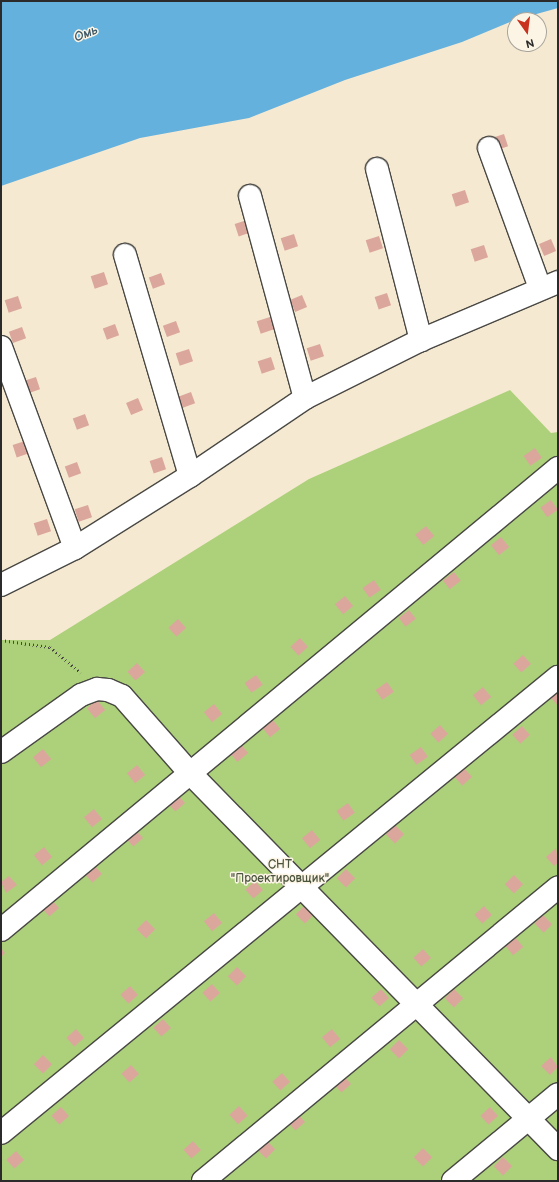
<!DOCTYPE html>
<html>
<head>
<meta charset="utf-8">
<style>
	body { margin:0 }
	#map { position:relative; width:559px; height:1182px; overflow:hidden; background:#f6e9d1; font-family:"Balsamiq Sans",sans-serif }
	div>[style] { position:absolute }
	.green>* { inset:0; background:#acd17a }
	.water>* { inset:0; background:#64b1dd }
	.building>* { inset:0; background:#dba79d; transform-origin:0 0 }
	.path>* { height:2.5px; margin-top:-1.25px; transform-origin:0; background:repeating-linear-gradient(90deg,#494844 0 1px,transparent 0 4px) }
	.roads { filter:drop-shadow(1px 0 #494844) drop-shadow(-1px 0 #494844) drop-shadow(0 1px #494844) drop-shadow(0 -1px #494844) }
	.minor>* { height:22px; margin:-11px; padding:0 11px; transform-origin:11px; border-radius:11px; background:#fff }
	span { translate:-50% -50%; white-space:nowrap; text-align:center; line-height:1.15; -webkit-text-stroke:3px #fcf5e5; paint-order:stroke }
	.park-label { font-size:12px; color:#4b543f }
	.water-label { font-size:13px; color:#3f5a69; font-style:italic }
	.frame { position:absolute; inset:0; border:2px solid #2b2b2b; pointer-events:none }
	.north { position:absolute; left:507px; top:12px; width:40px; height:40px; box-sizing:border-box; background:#fcf5e5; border:1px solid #a8a49b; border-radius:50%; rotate:166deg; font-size:11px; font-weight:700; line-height:16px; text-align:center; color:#2b2b2b }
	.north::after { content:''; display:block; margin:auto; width:14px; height:18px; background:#c8321e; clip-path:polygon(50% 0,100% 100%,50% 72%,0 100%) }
</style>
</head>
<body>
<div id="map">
	<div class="green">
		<div style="clip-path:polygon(510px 390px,551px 433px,558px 432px,558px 1181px,1px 1181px,1px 640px,50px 640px,309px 479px)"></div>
	</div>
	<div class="water">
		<div style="clip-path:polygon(1px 1px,558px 1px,558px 8px,515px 20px,462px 42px,345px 80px,249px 118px,140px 138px,1px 186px)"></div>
	</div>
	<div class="building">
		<div style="left:504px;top:134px;width:13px;height:13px;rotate:72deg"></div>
		<div style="left:465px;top:190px;width:13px;height:14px;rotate:72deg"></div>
		<div style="left:247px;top:220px;width:13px;height:13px;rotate:72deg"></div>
		<div style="left:294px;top:234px;width:13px;height:14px;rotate:72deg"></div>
		<div style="left:379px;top:236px;width:13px;height:14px;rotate:72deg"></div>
		<div style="left:551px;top:239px;width:13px;height:13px;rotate:67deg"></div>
		<div style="left:484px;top:245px;width:13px;height:14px;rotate:72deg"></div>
		<div style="left:104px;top:272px;width:13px;height:14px;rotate:72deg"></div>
		<div style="left:161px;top:273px;width:12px;height:13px;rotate:70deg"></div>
		<div style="left:387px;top:293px;width:13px;height:13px;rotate:72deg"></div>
		<div style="left:302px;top:295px;width:13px;height:13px;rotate:67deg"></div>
		<div style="left:18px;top:296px;width:13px;height:14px;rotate:72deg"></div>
		<div style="left:270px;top:317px;width:13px;height:14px;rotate:72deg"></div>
		<div style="left:176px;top:321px;width:12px;height:14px;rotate:70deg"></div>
		<div style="left:115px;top:324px;width:12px;height:13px;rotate:70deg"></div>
		<div style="left:22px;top:327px;width:12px;height:14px;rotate:70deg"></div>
		<div style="left:320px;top:344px;width:13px;height:14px;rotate:72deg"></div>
		<div style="left:189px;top:349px;width:13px;height:14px;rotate:72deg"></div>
		<div style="left:271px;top:357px;width:13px;height:14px;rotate:72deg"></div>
		<div style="left:36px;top:377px;width:13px;height:13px;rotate:72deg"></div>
		<div style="left:191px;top:392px;width:12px;height:13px;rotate:70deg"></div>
		<div style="left:138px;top:398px;width:13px;height:13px;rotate:67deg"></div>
		<div style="left:85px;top:414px;width:12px;height:13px;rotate:70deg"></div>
		<div style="left:25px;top:441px;width:13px;height:13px;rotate:72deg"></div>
		<div style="left:535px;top:448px;width:12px;height:14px;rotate:55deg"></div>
		<div style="left:162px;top:457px;width:13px;height:13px;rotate:72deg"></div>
		<div style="left:77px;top:462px;width:12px;height:13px;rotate:70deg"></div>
		<div style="left:551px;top:500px;width:12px;height:13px;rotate:55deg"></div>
		<div style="left:88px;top:505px;width:13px;height:14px;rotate:72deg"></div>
		<div style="left:47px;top:519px;width:13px;height:14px;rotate:72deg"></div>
		<div style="left:426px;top:526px;width:13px;height:14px;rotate:51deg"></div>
		<div style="left:501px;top:537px;width:13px;height:13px;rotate:51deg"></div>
		<div style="left:454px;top:572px;width:11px;height:14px;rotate:52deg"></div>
		<div style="left:374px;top:580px;width:12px;height:14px;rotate:55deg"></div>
		<div style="left:345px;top:596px;width:13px;height:13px;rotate:51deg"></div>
		<div style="left:409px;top:610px;width:11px;height:13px;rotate:52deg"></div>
		<div style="left:178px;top:619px;width:12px;height:13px;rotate:48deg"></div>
		<div style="left:300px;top:638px;width:12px;height:13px;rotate:48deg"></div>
		<div style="left:523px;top:655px;width:12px;height:13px;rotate:48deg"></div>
		<div style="left:137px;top:663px;width:12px;height:13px;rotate:48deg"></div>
		<div style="left:256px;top:675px;width:12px;height:14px;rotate:55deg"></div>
		<div style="left:387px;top:682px;width:12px;height:14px;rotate:55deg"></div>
		<div style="left:483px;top:687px;width:13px;height:13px;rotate:51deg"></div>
		<div style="clip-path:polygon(558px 692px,558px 706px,551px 698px)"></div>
		<div style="left:97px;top:700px;width:13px;height:13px;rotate:51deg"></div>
		<div style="left:214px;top:704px;width:13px;height:13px;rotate:51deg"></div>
		<div style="left:272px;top:719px;width:13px;height:13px;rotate:51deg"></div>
		<div style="left:440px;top:725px;width:12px;height:13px;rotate:48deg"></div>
		<div style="left:522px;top:726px;width:12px;height:13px;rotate:48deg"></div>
		<div style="left:240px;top:743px;width:13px;height:14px;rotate:51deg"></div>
		<div style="left:421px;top:747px;width:12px;height:14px;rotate:55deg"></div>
		<div style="left:43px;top:749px;width:13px;height:13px;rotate:51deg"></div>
		<div style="left:137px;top:765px;width:13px;height:13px;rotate:51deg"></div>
		<div style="left:464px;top:768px;width:12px;height:13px;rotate:48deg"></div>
		<div style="left:177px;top:794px;width:12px;height:13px;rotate:48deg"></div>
		<div style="left:348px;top:803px;width:12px;height:14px;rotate:55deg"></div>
		<div style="left:94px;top:809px;width:13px;height:13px;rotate:51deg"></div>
		<div style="left:395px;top:825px;width:13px;height:13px;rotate:45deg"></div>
		<div style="left:135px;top:829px;width:12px;height:13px;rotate:48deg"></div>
		<div style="left:312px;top:830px;width:13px;height:13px;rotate:51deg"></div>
		<div style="left:44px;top:847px;width:13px;height:13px;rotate:51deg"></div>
		<div style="clip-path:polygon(556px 848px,558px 863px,554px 866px,546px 857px)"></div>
		<div style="left:94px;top:865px;width:12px;height:13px;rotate:48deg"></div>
		<div style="left:346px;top:869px;width:13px;height:13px;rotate:45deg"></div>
		<div style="left:514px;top:875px;width:13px;height:13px;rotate:45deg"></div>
		<div style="clip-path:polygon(9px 876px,17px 885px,6px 893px,1px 882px)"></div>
		<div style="left:255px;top:881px;width:12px;height:13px;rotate:48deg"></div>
		<div style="left:51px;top:899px;width:12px;height:13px;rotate:48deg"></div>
		<div style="left:305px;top:905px;width:13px;height:13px;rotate:45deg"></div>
		<div style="left:484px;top:906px;width:12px;height:13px;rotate:48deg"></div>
		<div style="left:214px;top:913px;width:13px;height:13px;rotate:51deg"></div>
		<div style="left:543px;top:915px;width:13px;height:12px;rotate:45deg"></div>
		<div style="left:146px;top:920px;width:13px;height:13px;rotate:45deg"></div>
		<div style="left:515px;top:937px;width:13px;height:13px;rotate:51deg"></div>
		<div style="clip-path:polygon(1px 948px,5px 953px,1px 957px)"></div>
		<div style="left:423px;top:949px;width:12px;height:13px;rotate:48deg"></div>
		<div style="left:237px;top:967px;width:13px;height:13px;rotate:45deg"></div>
		<div style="left:212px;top:984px;width:12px;height:13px;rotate:48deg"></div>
		<div style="left:130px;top:986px;width:12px;height:13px;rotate:48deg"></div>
		<div style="left:381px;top:989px;width:12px;height:13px;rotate:48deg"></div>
		<div style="left:454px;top:989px;width:13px;height:13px;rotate:45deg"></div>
		<div style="left:163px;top:1019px;width:12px;height:13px;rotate:48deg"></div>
		<div style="left:76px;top:1029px;width:12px;height:13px;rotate:48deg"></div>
		<div style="left:332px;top:1029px;width:13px;height:13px;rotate:51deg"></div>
		<div style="left:399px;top:1040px;width:13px;height:13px;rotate:45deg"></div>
		<div style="left:43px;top:1055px;width:13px;height:13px;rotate:45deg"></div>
		<div style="clip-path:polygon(551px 1057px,558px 1067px,550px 1075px,541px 1066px)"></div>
		<div style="left:131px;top:1065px;width:12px;height:13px;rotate:48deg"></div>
		<div style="left:282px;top:1073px;width:12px;height:13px;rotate:48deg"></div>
		<div style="left:343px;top:1075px;width:12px;height:13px;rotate:48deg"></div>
		<div style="left:239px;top:1106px;width:13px;height:13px;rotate:48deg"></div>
		<div style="left:61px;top:1107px;width:12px;height:13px;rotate:48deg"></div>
		<div style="left:490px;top:1107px;width:12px;height:13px;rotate:48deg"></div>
		<div style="left:297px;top:1113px;width:12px;height:13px;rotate:48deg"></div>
		<div style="left:266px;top:1140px;width:13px;height:13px;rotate:45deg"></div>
		<div style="left:193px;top:1141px;width:12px;height:13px;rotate:48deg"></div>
		<div style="left:423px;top:1148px;width:13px;height:13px;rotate:45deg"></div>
		<div style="left:16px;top:1151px;width:12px;height:13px;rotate:48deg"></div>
		<div style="left:503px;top:1157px;width:13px;height:13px;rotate:45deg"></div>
	</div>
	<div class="path">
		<div style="left:1px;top:640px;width:49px;rotate:8.1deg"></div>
		<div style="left:50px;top:647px;width:40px;rotate:40deg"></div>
	</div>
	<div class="roads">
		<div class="minor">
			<div style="left:489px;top:148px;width:149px;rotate:70deg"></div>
			<div style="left:377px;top:169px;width:177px;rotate:75.6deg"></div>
			<div style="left:250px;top:196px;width:209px;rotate:74.8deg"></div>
			<div style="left:125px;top:255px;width:230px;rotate:73.6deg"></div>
			<div style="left:1px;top:347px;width:214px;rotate:69.8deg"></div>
			<div style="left:1px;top:585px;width:83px;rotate:-26.6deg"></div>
			<div style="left:75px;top:548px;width:136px;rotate:-32.1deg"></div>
			<div style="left:190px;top:476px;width:139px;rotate:-34.1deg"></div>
			<div style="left:305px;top:398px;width:130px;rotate:-26.6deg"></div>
			<div style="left:421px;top:340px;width:149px;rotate:-22.9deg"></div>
			<div style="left:1px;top:752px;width:98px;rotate:-35.5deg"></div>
			<div style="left:81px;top:695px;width:17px;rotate:-21deg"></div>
			<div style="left:97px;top:689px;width:11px;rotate:5deg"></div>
			<div style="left:108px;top:690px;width:15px;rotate:23deg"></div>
			<div style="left:122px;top:696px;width:101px;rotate:48.6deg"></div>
			<div style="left:189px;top:772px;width:528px;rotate:45.61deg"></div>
			<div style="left:1px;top:930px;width:724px;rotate:-39.67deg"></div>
			<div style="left:1px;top:1133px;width:720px;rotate:-39.31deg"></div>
			<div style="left:203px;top:1181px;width:461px;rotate:-39.6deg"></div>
			<div style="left:453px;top:1181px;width:136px;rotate:-39.6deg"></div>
		</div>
	</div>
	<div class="park-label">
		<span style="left:280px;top:872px">СНТ<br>"Проектировщик"</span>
	</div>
	<div class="water-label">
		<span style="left:86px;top:34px;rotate:-21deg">Омь</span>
	</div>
	<div class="frame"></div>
	<div class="north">N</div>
</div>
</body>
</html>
